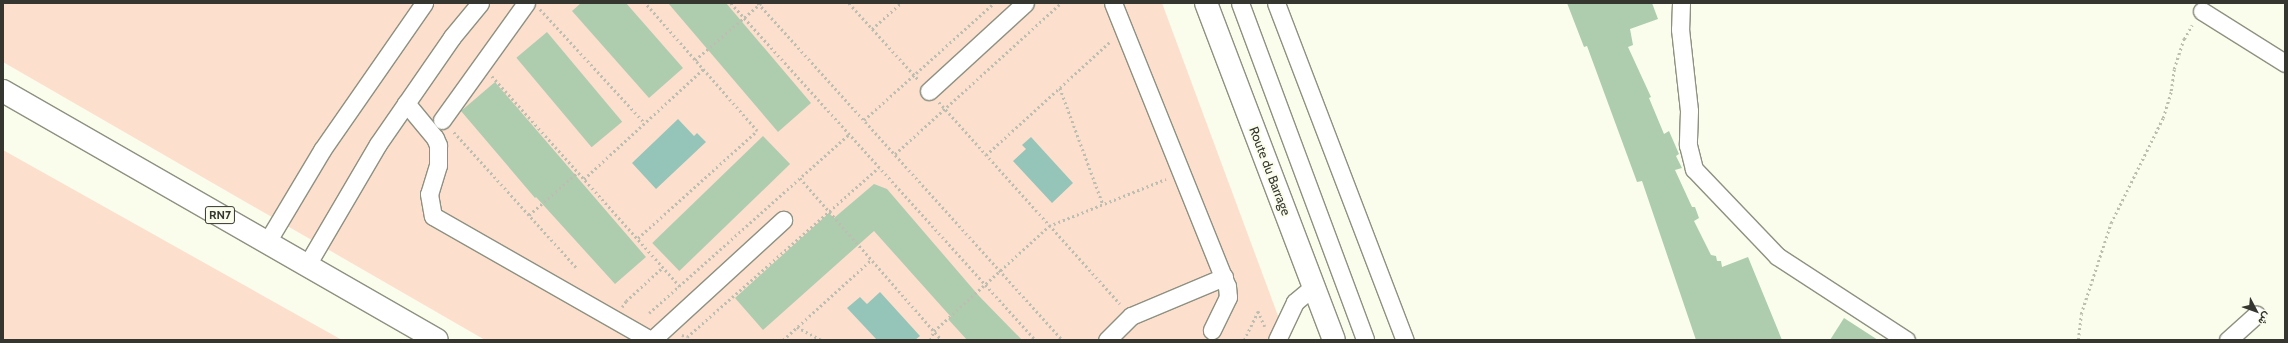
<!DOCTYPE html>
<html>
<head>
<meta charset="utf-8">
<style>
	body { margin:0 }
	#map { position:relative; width:2288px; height:343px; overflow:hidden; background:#fafdec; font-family:Cabin,Vazirmatn,sans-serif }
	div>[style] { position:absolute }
	.green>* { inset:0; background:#fddfce }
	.water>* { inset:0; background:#95c5b9 }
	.building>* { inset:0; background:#aecdaf; transform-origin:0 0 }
	.path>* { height:2.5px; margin-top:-1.25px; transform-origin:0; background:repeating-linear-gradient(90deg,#bcbeb0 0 2px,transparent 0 5px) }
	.roads { filter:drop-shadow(1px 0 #8e9181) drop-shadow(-1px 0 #8e9181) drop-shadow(0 1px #8e9181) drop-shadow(0 -1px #8e9181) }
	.minor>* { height:17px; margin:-8.5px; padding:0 8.5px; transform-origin:8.5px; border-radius:8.5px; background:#fff }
	.major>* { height:22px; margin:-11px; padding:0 11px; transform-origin:11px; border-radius:11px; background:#fff }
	span { translate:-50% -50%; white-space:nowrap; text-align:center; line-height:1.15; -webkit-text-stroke:4px #fafdec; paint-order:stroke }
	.shield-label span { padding:1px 3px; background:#fafdec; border:1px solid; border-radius:3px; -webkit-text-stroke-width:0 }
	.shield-label { font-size:12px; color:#35362f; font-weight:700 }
	.street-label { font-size:13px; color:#35362f }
	.frame { position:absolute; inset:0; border:4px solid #35362f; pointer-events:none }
	.north { position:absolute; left:2236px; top:291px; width:40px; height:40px; -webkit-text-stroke:3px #fafdec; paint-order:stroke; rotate:131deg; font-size:11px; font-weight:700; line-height:16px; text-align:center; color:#35362f }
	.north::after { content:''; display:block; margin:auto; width:14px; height:18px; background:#35362f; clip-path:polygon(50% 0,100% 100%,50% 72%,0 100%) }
</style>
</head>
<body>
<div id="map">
	<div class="green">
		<div style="clip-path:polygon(3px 3px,1162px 3px,1287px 340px,485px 340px,3px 62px)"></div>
		<div style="clip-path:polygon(3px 150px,342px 340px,3px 340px)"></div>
	</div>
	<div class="water">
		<div style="clip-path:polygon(678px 119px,694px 136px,697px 133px,706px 142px,656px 189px,632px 163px)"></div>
		<div style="clip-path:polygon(1031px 137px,1073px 183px,1052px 203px,1013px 161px,1026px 149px,1022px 145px)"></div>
		<div style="clip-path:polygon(880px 292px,920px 336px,915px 340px,877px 340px,847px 308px,860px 297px,867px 304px)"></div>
	</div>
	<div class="building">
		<div style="clip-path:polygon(581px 3px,626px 3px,683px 68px,649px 98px,572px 11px)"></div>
		<div style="clip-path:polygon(668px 3px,726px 3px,811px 103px,778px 132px)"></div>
		<div style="clip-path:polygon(1567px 3px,1652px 3px,1658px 19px,1630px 29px,1633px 45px,1628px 47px,1651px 97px,1649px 98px,1664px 134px,1669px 131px,1679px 154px,1676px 156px,1682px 168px,1675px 170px,1692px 207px,1695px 207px,1699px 218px,1694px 221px,1711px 255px,1716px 256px,1717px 261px,1721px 261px,1722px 267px,1748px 257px,1782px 340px,1696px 340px,1642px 181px,1637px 182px,1587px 46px,1584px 47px)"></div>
		<div style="left:547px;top:32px;width:117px;height:40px;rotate:50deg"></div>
		<div style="clip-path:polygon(495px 82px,646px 257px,615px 284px,536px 197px,535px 198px,461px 111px)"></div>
		<div style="left:763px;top:136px;width:39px;height:154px;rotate:46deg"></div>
		<div style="clip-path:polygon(874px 184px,887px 189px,979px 296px,1022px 340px,967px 340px,948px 319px,951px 317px,874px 231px,763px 330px,735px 298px,829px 213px,834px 218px)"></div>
		<div style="clip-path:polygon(1844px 318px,1878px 340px,1830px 340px)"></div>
	</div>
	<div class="path">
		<div style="left:731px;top:3px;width:454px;rotate:47.9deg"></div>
		<div style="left:758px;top:3px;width:455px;rotate:47.9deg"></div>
		<div style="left:849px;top:3px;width:103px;rotate:47.8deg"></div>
		<div style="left:540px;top:9px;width:155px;rotate:47.4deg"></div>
		<div style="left:872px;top:29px;width:39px;rotate:-42deg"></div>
		<div style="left:695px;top:60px;width:87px;rotate:-40.8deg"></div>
		<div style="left:492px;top:76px;width:282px;rotate:48.2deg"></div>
		<div style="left:1060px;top:88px;width:124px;rotate:69.7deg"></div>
		<div style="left:939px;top:102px;width:271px;rotate:48.1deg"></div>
		<div style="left:864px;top:120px;width:175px;rotate:-42deg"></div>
		<div style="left:454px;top:132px;width:183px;rotate:47.9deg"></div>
		<div style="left:895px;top:154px;width:224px;rotate:-42.3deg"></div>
		<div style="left:986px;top:155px;width:169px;rotate:-42.4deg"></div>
		<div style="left:800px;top:178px;width:215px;rotate:48.8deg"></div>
		<div style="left:584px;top:179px;width:162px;rotate:-42.7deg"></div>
		<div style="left:529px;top:215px;width:65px;rotate:-41.3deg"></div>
		<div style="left:638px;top:238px;width:160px;rotate:-42deg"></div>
		<div style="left:757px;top:131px;width:170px;rotate:-131.2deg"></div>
		<div style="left:622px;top:307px;width:7px;rotate:-56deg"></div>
		<div style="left:626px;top:301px;width:50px;rotate:-42.6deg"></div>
		<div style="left:649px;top:313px;width:268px;rotate:-41.8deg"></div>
		<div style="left:797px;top:327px;width:27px;rotate:28deg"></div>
		<div style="left:682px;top:335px;width:5px;rotate:22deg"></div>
		<div style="left:687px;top:337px;width:256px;rotate:-41.5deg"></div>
		<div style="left:783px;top:340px;width:119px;rotate:-42.3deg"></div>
		<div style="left:930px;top:340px;width:10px;rotate:-66deg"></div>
		<div style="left:934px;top:331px;width:156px;rotate:-42.4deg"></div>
		<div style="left:1049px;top:226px;width:126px;rotate:-21.9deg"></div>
		<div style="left:1244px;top:340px;width:32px;rotate:-64deg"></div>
		<div style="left:1258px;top:311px;width:17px;rotate:66deg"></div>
		<div style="left:2078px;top:340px;width:26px;rotate:-83deg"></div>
		<div style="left:2081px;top:314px;width:96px;rotate:-71.8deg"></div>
		<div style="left:2111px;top:223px;width:117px;rotate:-63.7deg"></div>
		<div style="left:2163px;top:118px;width:28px;rotate:-73deg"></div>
		<div style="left:2171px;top:91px;width:22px;rotate:-82deg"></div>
		<div style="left:2174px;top:69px;width:32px;rotate:-72deg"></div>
		<div style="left:2184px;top:39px;width:16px;rotate:-60deg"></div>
	</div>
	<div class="roads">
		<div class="minor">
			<div style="left:1113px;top:3px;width:305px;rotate:68.1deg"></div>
			<div style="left:1227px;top:286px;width:11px;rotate:85deg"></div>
			<div style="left:1228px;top:297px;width:37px;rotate:116deg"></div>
			<div style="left:1240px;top:3px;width:359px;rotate:69.6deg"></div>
			<div style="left:1276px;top:3px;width:361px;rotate:69.1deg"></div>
			<div style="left:1681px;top:3px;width:26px;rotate:92deg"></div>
			<div style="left:1680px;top:29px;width:82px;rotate:83.7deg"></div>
			<div style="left:1689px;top:111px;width:34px;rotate:92deg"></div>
			<div style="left:1688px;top:145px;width:25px;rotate:76deg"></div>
			<div style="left:1694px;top:169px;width:120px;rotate:46.3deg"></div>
			<div style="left:1777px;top:256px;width:154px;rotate:33.1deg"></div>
			<div style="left:2202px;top:11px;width:98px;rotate:32.1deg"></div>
			<div style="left:929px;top:91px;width:130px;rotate:-42.5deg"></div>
			<div style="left:406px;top:103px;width:45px;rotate:50.4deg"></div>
			<div style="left:435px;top:138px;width:8px;rotate:67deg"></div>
			<div style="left:438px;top:145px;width:20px;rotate:90deg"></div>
			<div style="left:438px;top:165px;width:30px;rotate:107deg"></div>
			<div style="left:429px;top:194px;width:22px;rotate:80deg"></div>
			<div style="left:433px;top:216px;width:250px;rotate:29.7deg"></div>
			<div style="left:442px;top:120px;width:144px;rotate:-54.3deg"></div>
			<div style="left:267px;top:242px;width:107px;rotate:-59.1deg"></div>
			<div style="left:322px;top:150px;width:179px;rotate:-55.2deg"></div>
			<div style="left:307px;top:265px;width:140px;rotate:-59.6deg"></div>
			<div style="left:378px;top:144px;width:130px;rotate:-55.3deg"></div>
			<div style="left:452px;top:37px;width:44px;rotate:-50.5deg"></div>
			<div style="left:652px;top:340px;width:178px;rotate:-42.5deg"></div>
			<div style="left:1107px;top:340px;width:34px;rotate:-45deg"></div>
			<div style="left:1131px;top:316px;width:101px;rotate:-22.8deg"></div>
			<div style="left:1277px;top:340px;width:42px;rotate:-64.7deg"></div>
			<div style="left:1295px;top:302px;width:25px;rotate:-40deg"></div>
			<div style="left:2228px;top:340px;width:38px;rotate:-42deg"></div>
		</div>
		<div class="major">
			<div style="left:1206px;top:3px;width:360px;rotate:69.2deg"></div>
			<div style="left:3px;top:91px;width:500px;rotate:29.84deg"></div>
		</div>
	</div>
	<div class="shield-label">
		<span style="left:220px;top:215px">RN7</span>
	</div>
	<div class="street-label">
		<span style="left:1270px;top:171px;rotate:69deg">Route du Barrage</span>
	</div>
	<div class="frame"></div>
	<div class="north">ش</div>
</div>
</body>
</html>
